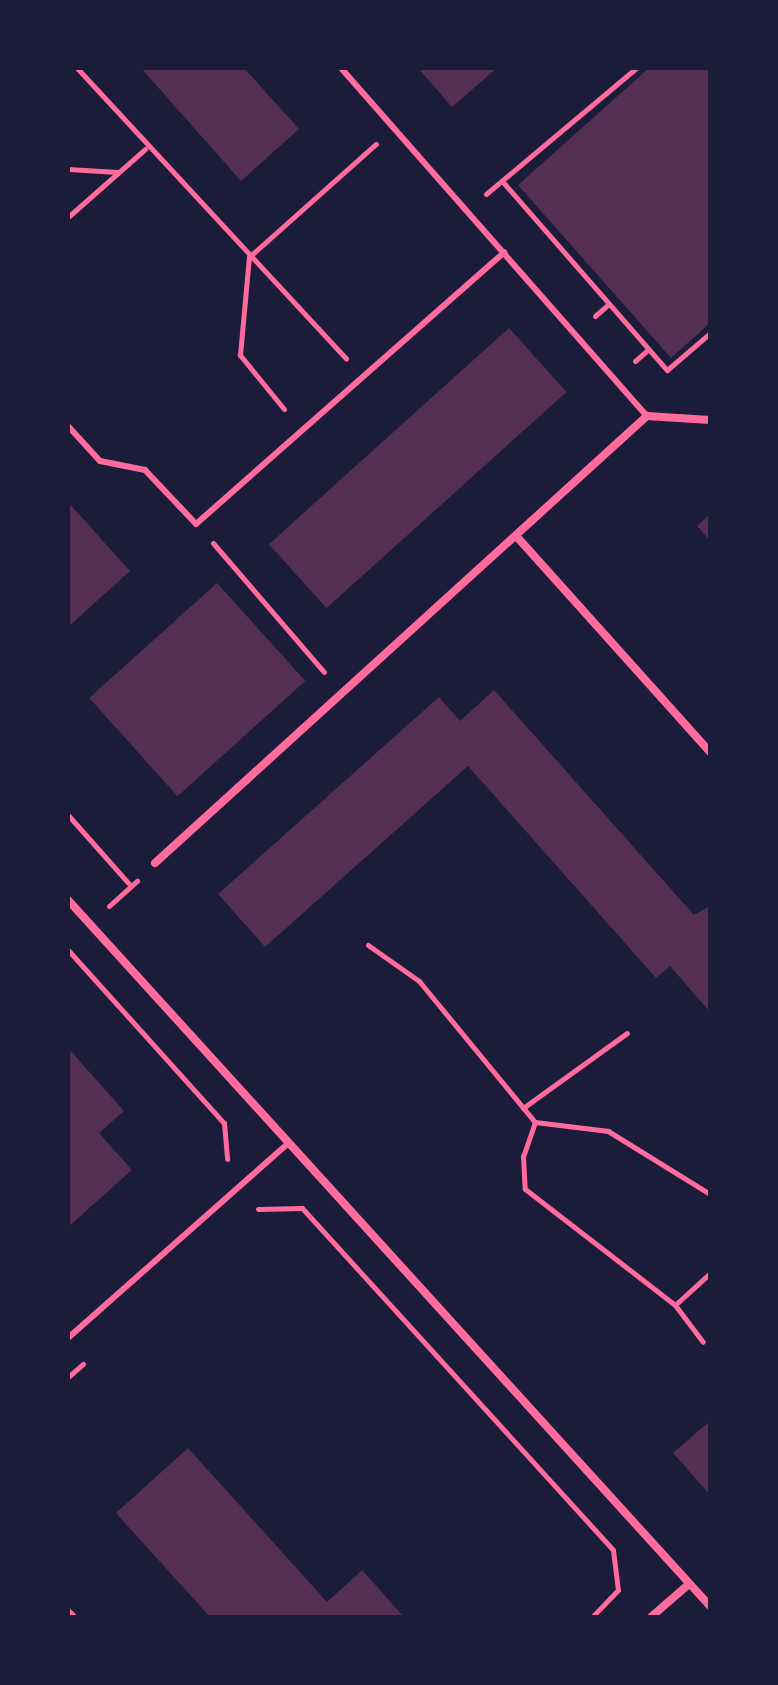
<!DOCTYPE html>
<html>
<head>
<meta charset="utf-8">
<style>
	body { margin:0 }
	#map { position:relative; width:778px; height:1685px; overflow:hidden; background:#1b1b3a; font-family:Lato,sans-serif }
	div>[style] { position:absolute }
	.building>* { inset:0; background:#542f53; transform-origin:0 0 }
	.path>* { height:5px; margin:-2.5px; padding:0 2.5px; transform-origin:2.5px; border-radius:2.5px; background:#ff6b9d }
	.service>* { height:6px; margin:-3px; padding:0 3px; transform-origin:3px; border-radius:3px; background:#ff6b9d }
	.minor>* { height:8px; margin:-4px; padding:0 4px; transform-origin:4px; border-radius:4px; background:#ff6b9d }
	span { translate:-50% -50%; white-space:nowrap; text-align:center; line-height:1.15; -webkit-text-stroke:8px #1b1b3a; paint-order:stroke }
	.frame { position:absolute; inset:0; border:70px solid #1b1b3a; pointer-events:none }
</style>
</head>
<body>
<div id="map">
	<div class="building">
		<div style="clip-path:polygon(141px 68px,246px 70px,299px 129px,241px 181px)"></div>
		<div style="clip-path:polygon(418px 68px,497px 68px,452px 107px)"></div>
		<div style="clip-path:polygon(649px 68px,710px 69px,710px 323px,671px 358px,518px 185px)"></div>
		<div style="left:509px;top:328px;width:86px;height:323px;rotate:48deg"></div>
		<div style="clip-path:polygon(68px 502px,130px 571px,68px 627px)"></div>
		<div style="clip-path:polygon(710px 514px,710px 541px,697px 526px)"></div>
		<div style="left:217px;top:583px;width:132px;height:172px;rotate:48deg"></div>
		<div style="clip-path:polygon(494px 690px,694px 915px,710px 906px,710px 1012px,670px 966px,656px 978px,468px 766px,265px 947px,218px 894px,439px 697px,460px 721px)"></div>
		<div style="clip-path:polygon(68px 1048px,124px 1111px,99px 1133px,132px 1170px,68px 1227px)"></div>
		<div style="clip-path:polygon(710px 1421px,710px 1495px,673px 1453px)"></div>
		<div style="clip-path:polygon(188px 1448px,327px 1602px,362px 1570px,404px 1617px,210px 1617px,116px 1513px)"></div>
	</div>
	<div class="path">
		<div style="left:77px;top:68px;width:396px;rotate:47.2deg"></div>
		<div style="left:68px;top:169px;width:49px;rotate:3.5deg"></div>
		<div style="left:502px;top:181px;width:251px;rotate:48.9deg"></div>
		<div style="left:667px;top:370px;width:57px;rotate:-40.7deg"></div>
		<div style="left:486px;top:194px;width:196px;rotate:-40deg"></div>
		<div style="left:68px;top:217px;width:103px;rotate:-41.4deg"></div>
		<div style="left:595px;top:316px;width:18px;rotate:-41deg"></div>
		<div style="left:635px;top:361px;width:18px;rotate:-41deg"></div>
		<div style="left:284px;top:409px;width:70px;rotate:-129.2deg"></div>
		<div style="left:240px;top:355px;width:98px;rotate:-84.8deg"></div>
		<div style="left:249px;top:257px;width:170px;rotate:-41.7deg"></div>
		<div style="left:213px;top:543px;width:170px;rotate:49.3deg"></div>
		<div style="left:68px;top:815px;width:95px;rotate:48.4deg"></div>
		<div style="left:109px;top:906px;width:38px;rotate:-42deg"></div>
		<div style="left:368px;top:945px;width:62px;rotate:35.2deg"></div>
		<div style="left:419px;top:981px;width:183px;rotate:50.6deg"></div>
		<div style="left:535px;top:1122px;width:36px;rotate:109deg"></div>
		<div style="left:523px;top:1156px;width:33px;rotate:87deg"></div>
		<div style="left:525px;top:1189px;width:190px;rotate:37.7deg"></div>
		<div style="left:675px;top:1305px;width:46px;rotate:52.9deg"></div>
		<div style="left:68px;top:950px;width:233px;rotate:48deg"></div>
		<div style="left:224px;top:1123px;width:36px;rotate:85deg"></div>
		<div style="left:523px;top:1108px;width:128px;rotate:-35.8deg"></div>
		<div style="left:535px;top:1122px;width:74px;rotate:7deg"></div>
		<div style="left:608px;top:1131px;width:120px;rotate:31.7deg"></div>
		<div style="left:258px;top:1209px;width:44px;rotate:-1.3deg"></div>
		<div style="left:302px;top:1208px;width:462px;rotate:47.7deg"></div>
		<div style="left:613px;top:1550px;width:40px;rotate:82.9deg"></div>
		<div style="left:618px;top:1590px;width:37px;rotate:134deg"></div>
		<div style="left:675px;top:1305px;width:47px;rotate:-42.4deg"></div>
		<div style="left:68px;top:1377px;width:20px;rotate:-41deg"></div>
		<div style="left:68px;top:1610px;width:10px;rotate:45deg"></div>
	</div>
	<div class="service">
		<div style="left:341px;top:68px;width:463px;rotate:48.7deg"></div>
		<div style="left:68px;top:426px;width:47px;rotate:47.6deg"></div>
		<div style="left:100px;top:461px;width:46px;rotate:11.3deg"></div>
		<div style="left:145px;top:470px;width:74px;rotate:46.6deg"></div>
		<div style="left:196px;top:524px;width:411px;rotate:-41.4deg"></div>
		<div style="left:68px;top:1338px;width:291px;rotate:-41.5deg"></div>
	</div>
	<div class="minor">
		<div style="left:518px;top:538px;width:288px;rotate:48.1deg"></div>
		<div style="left:155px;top:863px;width:665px;rotate:-42.26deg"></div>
		<div style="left:647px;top:416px;width:63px;rotate:3.6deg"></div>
		<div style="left:68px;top:900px;width:954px;rotate:47.72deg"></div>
		<div style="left:651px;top:1617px;width:50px;rotate:-41deg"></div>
	</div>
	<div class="frame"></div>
</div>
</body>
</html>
